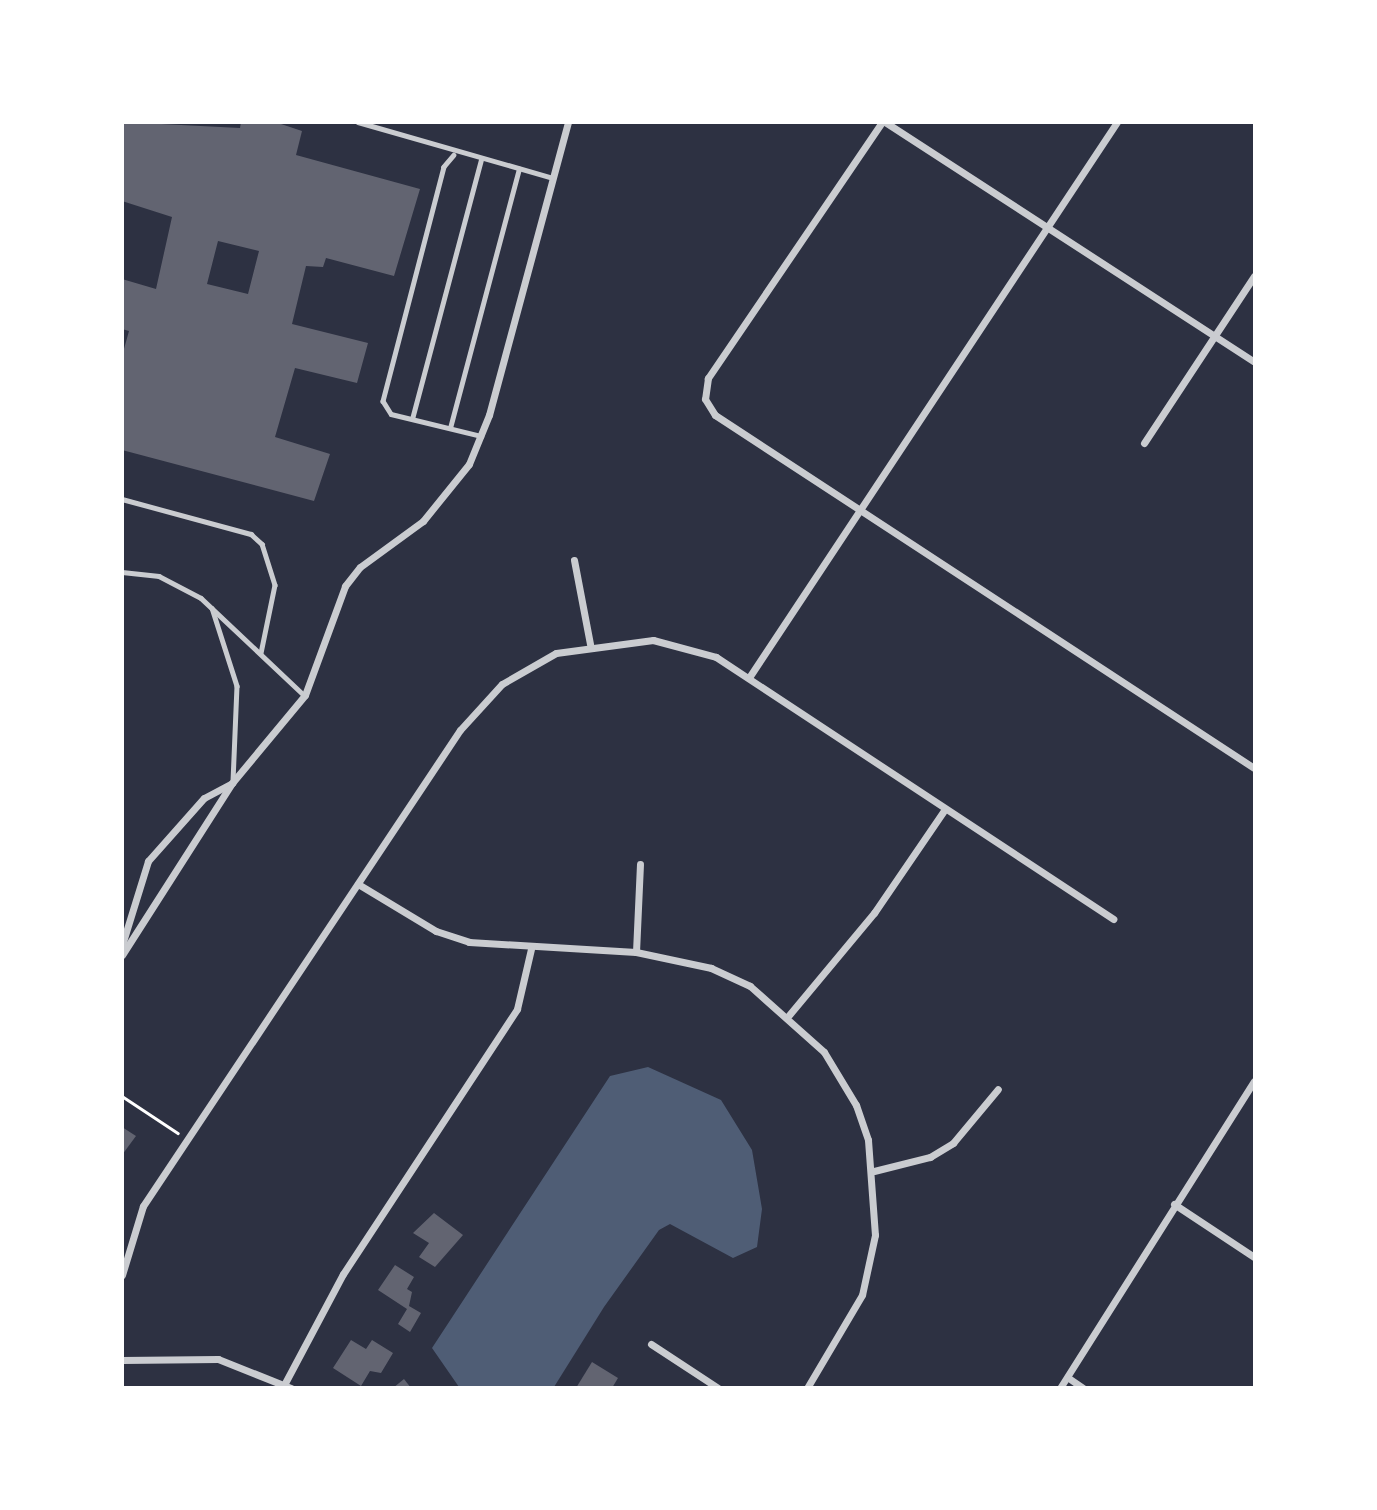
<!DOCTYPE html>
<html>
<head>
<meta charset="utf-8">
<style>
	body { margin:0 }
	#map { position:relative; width:1377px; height:1510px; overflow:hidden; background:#2d3142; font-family:"Roboto Condensed",sans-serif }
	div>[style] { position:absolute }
	.water>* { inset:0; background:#4f5d75 }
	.building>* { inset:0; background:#626471 }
	.path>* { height:2.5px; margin:-1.25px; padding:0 1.25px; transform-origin:1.25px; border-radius:1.25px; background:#fff }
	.service>* { height:4.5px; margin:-2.25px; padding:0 2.25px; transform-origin:2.25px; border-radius:2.25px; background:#caccd0 }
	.minor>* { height:7px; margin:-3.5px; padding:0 3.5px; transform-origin:3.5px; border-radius:3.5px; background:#caccd0 }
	span { translate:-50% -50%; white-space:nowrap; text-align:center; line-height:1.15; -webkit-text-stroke:5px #fff; paint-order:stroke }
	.frame { position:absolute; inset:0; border:124px solid #fff; pointer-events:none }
</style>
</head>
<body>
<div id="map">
	<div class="water">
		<div style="clip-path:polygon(648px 1067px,721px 1100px,752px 1150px,762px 1209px,757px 1247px,733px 1258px,670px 1224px,659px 1230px,604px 1307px,554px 1387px,459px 1387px,432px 1348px,610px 1076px)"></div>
	</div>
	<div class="building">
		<div style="clip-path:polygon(evenodd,122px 122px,240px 128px,241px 122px,275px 122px,302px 131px,296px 155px,420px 189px,394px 276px,326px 258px,323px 267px,306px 266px,292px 324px,368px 343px,357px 383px,295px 368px,275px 437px,330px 454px,314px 501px,122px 450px,122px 356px,129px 331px,122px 329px,122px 279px,156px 289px,172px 217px,122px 201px,122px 122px,218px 241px,259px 251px,248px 294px,207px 284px,218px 241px)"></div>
		<div style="clip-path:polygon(122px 1127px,136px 1136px,122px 1155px)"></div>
		<div style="clip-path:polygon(434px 1213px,463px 1235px,435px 1267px,419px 1257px,429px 1243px,413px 1233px)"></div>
		<div style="clip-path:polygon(395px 1265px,414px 1277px,407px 1289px,412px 1292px,409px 1306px,421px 1313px,410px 1332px,398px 1324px,407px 1309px,378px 1290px)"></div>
		<div style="clip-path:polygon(351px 1340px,366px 1349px,372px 1340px,393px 1353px,381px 1373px,370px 1371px,361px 1386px,333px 1368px)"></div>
		<div style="clip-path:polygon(592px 1362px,618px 1378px,612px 1388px,576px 1388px)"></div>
		<div style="clip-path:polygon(404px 1379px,411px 1388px,393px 1388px)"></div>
	</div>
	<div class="path">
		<div style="left:122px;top:1096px;width:67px;rotate:33.5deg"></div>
	</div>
	<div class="service">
		<div style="left:358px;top:122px;width:203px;rotate:16deg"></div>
		<div style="left:454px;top:155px;width:16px;rotate:130deg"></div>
		<div style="left:444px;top:167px;width:242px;rotate:104.6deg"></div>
		<div style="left:383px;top:401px;width:15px;rotate:58deg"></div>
		<div style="left:391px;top:414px;width:93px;rotate:13.7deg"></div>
		<div style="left:412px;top:419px;width:269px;rotate:-75.1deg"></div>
		<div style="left:450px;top:428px;width:268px;rotate:-75.1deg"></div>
		<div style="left:122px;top:499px;width:134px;rotate:15.2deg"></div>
		<div style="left:251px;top:534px;width:15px;rotate:42deg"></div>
		<div style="left:262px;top:544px;width:43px;rotate:72.4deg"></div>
		<div style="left:275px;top:585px;width:69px;rotate:101.6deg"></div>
		<div style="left:122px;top:572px;width:37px;rotate:6deg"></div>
		<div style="left:159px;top:576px;width:47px;rotate:27.6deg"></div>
		<div style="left:201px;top:598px;width:141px;rotate:43.3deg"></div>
		<div style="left:212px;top:608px;width:82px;rotate:72.2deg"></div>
		<div style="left:237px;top:686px;width:94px;rotate:92.4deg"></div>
	</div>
	<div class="minor">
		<div style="left:882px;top:122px;width:310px;rotate:124.2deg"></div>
		<div style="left:708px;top:378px;width:21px;rotate:98deg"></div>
		<div style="left:705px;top:399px;width:19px;rotate:58deg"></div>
		<div style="left:715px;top:415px;width:644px;rotate:33.22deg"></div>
		<div style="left:885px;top:122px;width:440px;rotate:33deg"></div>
		<div style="left:1144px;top:443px;width:200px;rotate:-56.6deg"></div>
		<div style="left:574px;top:560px;width:86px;rotate:79.2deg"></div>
		<div style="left:750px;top:676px;width:665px;rotate:-56.48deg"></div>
		<div style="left:358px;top:884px;width:91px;rotate:31.1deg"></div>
		<div style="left:436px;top:931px;width:35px;rotate:18deg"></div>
		<div style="left:469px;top:942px;width:167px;rotate:3.4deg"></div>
		<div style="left:636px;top:952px;width:77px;rotate:12deg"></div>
		<div style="left:711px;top:968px;width:43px;rotate:24.8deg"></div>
		<div style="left:750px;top:986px;width:99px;rotate:41.7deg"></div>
		<div style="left:824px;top:1052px;width:62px;rotate:58.9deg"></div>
		<div style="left:856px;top:1105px;width:37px;rotate:71deg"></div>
		<div style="left:868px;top:1140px;width:95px;rotate:85.8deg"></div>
		<div style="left:875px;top:1235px;width:61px;rotate:102.2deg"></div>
		<div style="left:862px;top:1295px;width:108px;rotate:120.6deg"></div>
		<div style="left:122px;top:945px;width:88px;rotate:-72.8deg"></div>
		<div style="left:148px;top:861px;width:84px;rotate:-48.4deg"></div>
		<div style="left:204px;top:798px;width:32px;rotate:-28deg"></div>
		<div style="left:636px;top:952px;width:88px;rotate:-87.4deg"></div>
		<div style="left:122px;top:955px;width:204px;rotate:-57.4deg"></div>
		<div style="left:232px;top:783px;width:114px;rotate:-50.3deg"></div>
		<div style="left:305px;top:695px;width:116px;rotate:-69.8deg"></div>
		<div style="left:345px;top:586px;width:24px;rotate:-52deg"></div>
		<div style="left:360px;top:567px;width:78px;rotate:-36.1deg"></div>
		<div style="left:423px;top:521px;width:73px;rotate:-51.1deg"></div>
		<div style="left:469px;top:464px;width:53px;rotate:-67.8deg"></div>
		<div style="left:489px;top:415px;width:303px;rotate:-74.9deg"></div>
		<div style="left:789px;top:1015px;width:133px;rotate:-50.2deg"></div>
		<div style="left:874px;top:913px;width:126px;rotate:-55.7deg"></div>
		<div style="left:874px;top:1171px;width:58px;rotate:-14deg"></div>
		<div style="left:930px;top:1157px;width:27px;rotate:-31deg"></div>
		<div style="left:953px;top:1143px;width:70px;rotate:-50.2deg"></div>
		<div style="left:1174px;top:1204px;width:96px;rotate:33.5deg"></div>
		<div style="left:122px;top:1275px;width:72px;rotate:-73.1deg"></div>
		<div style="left:143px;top:1206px;width:572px;rotate:-56.34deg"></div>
		<div style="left:460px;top:730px;width:62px;rotate:-47.6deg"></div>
		<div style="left:502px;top:684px;width:62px;rotate:-29.9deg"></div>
		<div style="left:556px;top:653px;width:98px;rotate:-7.6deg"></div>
		<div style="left:653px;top:640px;width:65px;rotate:15.1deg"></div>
		<div style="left:716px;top:657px;width:476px;rotate:33.4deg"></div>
		<div style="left:651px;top:1344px;width:80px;rotate:33.3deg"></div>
		<div style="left:122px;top:1360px;width:96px;rotate:-0.6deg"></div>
		<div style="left:218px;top:1359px;width:79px;rotate:21.7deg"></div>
		<div style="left:1070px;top:1379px;width:16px;rotate:35deg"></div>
		<div style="left:285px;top:1383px;width:123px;rotate:-62deg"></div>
		<div style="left:343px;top:1274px;width:317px;rotate:-56.7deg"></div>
		<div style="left:517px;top:1009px;width:62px;rotate:-76.9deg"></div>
		<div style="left:1060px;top:1388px;width:363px;rotate:-57.7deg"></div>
	</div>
	<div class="frame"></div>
</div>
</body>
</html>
